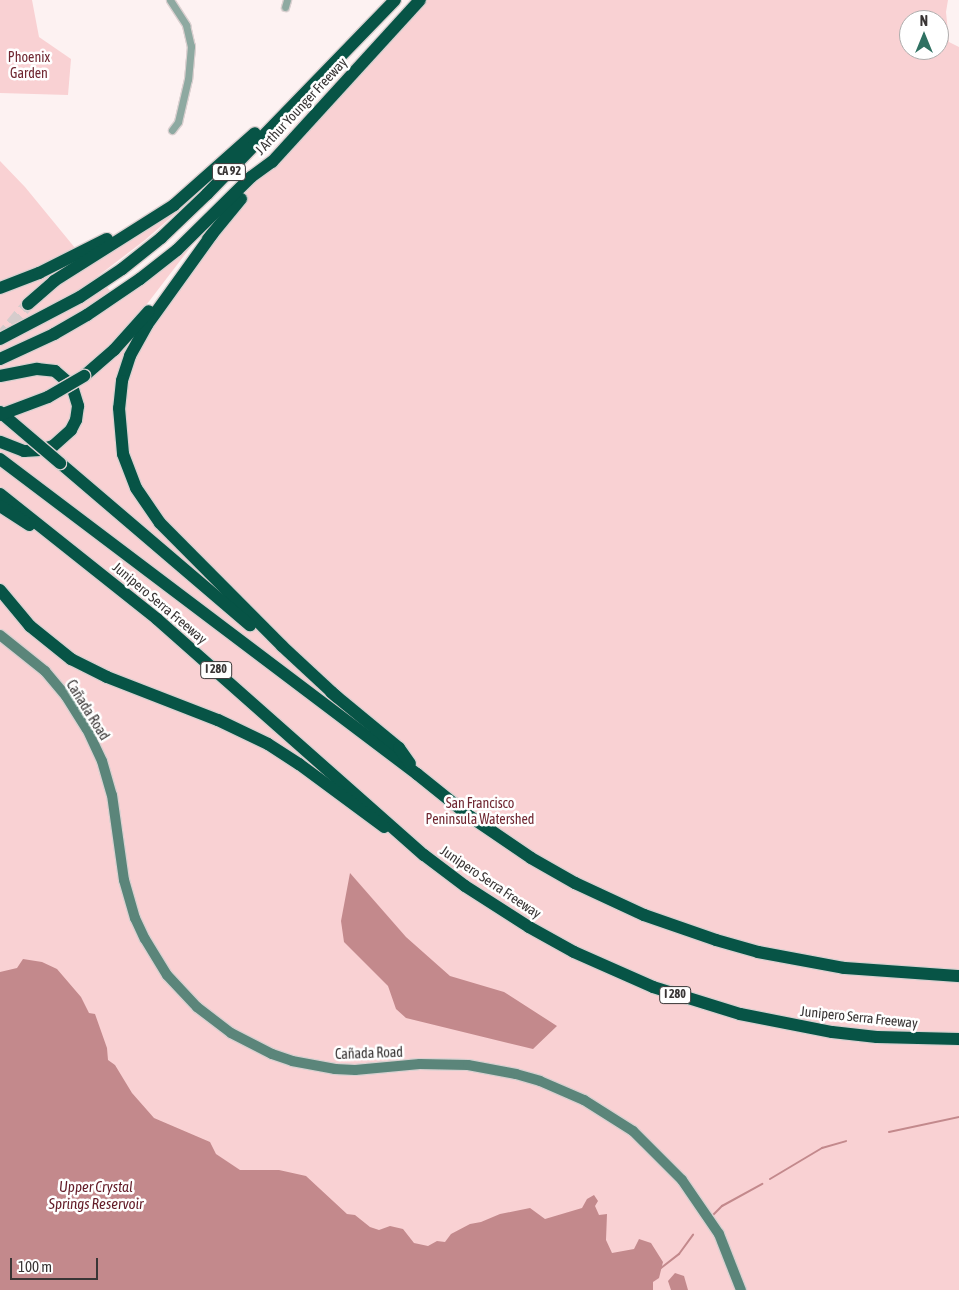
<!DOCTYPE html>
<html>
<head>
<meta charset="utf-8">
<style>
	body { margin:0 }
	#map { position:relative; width:959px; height:1290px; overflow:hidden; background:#fdf2f2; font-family:"Asap Condensed",sans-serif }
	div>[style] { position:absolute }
	.green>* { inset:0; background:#f9d1d3 }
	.water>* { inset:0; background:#c3898c }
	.stream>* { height:2px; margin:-1px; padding:0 1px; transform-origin:1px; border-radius:1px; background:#c3898c }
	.highway-tunnel>* { height:12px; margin-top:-6px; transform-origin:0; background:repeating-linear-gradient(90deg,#d6cccc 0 12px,transparent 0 18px) }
	.roads { filter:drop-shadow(1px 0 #dad0d0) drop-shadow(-1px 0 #dad0d0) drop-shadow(0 1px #dad0d0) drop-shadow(0 -1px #dad0d0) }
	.street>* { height:7px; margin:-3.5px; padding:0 3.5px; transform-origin:3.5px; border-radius:3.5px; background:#8ea9a1 }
	.secondary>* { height:10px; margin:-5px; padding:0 5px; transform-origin:5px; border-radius:5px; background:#5b857a }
	.highway>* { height:12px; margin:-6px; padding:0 6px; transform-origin:6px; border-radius:6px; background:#075446 }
	.bridges { filter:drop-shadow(1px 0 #dad0d0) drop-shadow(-1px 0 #dad0d0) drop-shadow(0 1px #dad0d0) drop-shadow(0 -1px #dad0d0) }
	.highway-bridge>* { height:12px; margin:-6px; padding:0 6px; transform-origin:6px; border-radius:6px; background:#075446 }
	span { translate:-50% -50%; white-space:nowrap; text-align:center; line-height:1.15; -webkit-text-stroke:5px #fff; paint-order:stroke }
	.shield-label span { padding:1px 4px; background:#fff; border:1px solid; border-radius:4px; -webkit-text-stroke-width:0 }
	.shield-label { font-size:12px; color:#393535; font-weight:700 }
	.park-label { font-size:14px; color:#702832 }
	.street-label { font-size:14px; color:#393535 }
	.water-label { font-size:15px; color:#631b27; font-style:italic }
	.north { position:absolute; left:899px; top:10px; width:50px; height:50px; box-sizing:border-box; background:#fff; border:1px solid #b0aeae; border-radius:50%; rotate:0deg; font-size:14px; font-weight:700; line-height:20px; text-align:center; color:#393535 }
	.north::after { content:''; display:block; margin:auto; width:18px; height:22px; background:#2f7162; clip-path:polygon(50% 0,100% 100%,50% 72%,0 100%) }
	.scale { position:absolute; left:10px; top:1258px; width:88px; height:22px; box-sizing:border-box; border:2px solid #393535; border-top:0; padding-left:6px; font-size:15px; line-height:18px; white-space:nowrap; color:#393535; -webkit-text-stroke:4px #fff; paint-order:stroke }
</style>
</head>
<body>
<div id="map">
	<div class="green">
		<div style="clip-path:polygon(0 0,32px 0,39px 37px,71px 59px,68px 95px,0 93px)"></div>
		<div style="clip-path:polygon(evenodd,421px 0,948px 0,946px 12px,949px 42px,959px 47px,959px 1290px,0 1290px,0 161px,25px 187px,89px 265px,191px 200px,145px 240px,98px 276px,119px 302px,148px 281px,196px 240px,134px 321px,143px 332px,234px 207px,272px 162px,421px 0,909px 20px,939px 20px,939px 50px,909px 50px,909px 20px)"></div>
	</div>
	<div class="water">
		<div style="clip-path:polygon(350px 873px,406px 937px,450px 976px,504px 992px,557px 1026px,533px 1049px,406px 1018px,396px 1009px,388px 986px,344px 942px,341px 921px)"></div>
		<div style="clip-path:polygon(23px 959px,42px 962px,57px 969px,81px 997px,89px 1013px,95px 1014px,107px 1048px,108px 1060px,115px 1065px,132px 1093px,154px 1118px,210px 1142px,216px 1154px,240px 1170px,279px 1170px,306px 1176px,347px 1214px,355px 1215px,370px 1227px,379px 1230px,390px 1226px,403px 1229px,414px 1243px,428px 1246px,437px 1241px,445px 1242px,451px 1234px,470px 1224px,481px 1222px,500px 1214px,530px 1208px,545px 1219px,582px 1208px,587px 1199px,594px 1195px,598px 1201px,595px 1206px,599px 1215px,607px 1214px,606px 1240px,612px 1253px,634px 1249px,639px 1239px,651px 1243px,663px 1262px,659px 1278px,653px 1282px,653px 1290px,0 1290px,0 972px,17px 968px)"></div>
		<div style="clip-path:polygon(675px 1273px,684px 1276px,688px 1290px,671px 1290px,668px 1281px)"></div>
	</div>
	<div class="stream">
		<div style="left:889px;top:1132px;width:72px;rotate:-12.1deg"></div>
		<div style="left:770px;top:1179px;width:61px;rotate:-30.8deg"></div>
		<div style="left:822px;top:1148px;width:25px;rotate:-16deg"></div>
		<div style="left:713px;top:1215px;width:13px;rotate:-45deg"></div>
		<div style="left:722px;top:1206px;width:46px;rotate:-28.8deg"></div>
		<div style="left:661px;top:1268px;width:23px;rotate:-38deg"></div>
		<div style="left:679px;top:1254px;width:24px;rotate:-54deg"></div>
	</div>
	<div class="highway-tunnel">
		<div style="left:0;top:338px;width:44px;rotate:-50.5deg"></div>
	</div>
	<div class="roads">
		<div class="street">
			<div style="left:170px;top:0;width:30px;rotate:57deg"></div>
			<div style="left:186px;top:25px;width:22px;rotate:77deg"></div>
			<div style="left:191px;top:46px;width:33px;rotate:95deg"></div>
			<div style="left:188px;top:79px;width:44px;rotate:103.1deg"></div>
			<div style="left:178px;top:122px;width:10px;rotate:127deg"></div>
			<div style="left:285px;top:7px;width:7px;rotate:-74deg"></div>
		</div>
		<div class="secondary">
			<div style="left:0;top:635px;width:58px;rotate:38.7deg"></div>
			<div style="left:45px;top:671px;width:33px;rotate:50deg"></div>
			<div style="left:66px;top:696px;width:39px;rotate:58deg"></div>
			<div style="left:87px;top:729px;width:35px;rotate:65deg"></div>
			<div style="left:102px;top:761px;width:35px;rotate:74deg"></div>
			<div style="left:112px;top:795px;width:86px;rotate:82deg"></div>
			<div style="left:124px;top:880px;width:40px;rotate:74deg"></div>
			<div style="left:135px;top:918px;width:23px;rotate:65deg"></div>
			<div style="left:145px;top:939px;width:42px;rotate:58.6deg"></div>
			<div style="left:167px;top:975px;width:44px;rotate:46.8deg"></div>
			<div style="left:197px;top:1007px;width:43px;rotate:37.4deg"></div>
			<div style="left:231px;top:1033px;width:46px;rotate:27.1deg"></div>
			<div style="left:272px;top:1054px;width:21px;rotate:19deg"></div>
			<div style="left:292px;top:1061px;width:44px;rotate:10.5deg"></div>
			<div style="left:335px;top:1069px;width:20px;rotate:3deg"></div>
			<div style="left:355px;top:1070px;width:65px;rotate:-5.3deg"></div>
			<div style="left:420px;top:1064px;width:48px;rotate:1.2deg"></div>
			<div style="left:468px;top:1065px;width:49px;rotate:10.6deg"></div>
			<div style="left:516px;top:1074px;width:25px;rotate:16deg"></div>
			<div style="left:540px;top:1081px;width:48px;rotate:23.4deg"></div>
			<div style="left:584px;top:1100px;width:58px;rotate:32.3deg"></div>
			<div style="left:633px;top:1131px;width:69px;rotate:45deg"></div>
			<div style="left:682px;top:1180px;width:65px;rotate:55.6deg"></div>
			<div style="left:719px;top:1234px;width:60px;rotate:68.6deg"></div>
		</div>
		<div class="highway">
			<div style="left:213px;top:233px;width:113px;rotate:125.7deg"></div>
			<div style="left:147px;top:325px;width:35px;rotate:119deg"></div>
			<div style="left:130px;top:356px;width:26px;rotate:108deg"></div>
			<div style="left:122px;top:381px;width:27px;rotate:96deg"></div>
			<div style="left:119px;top:408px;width:46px;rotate:85deg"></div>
			<div style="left:123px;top:454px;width:36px;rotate:69deg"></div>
			<div style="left:136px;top:488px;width:42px;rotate:55.6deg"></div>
			<div style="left:160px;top:523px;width:173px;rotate:45.2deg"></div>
			<div style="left:282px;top:646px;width:75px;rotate:42.8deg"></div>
			<div style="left:208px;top:239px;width:52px;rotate:-50.5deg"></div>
			<div style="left:0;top:288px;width:42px;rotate:-21deg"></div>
			<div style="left:39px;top:273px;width:76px;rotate:-26.6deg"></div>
			<div style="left:28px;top:304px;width:35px;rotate:-41deg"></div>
			<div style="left:54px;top:281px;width:142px;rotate:-32.3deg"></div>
			<div style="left:174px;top:205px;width:108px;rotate:-41.6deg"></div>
			<div style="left:0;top:339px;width:90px;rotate:-27.7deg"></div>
			<div style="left:80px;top:297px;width:50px;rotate:-33.7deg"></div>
			<div style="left:122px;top:269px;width:50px;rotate:-38.5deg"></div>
			<div style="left:161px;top:238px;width:64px;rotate:-43.7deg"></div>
			<div style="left:207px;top:194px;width:270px;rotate:-45.9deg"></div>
			<div style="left:0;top:359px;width:60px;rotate:-24.8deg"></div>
			<div style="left:54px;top:334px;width:38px;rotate:-30deg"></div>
			<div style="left:87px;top:315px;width:64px;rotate:-34.2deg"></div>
			<div style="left:140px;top:279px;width:47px;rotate:-38.1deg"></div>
			<div style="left:177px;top:250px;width:104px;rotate:-44.6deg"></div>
			<div style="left:251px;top:177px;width:26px;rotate:-36deg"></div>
			<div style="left:272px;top:162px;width:219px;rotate:-47.6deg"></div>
			<div style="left:0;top:376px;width:38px;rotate:-11deg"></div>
			<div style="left:37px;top:369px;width:18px;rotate:6deg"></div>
			<div style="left:55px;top:371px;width:23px;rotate:41deg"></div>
			<div style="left:72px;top:386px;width:21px;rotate:73deg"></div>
			<div style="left:78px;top:406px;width:14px;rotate:98deg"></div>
			<div style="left:76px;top:420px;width:11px;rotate:117deg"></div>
			<div style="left:71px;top:430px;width:24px;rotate:138deg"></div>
			<div style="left:53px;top:446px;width:14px;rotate:163deg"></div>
			<div style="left:40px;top:450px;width:16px;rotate:176deg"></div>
			<div style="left:24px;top:451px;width:26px;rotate:-159deg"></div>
			<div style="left:84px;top:376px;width:40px;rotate:-41deg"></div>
			<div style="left:114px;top:350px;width:52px;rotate:-48.1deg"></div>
			<div style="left:0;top:459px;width:523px;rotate:37.07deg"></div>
			<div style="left:417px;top:774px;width:65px;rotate:38.8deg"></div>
			<div style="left:468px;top:815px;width:76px;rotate:34.3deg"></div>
			<div style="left:531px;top:858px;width:51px;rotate:29.6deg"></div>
			<div style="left:575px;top:883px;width:76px;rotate:24.9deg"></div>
			<div style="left:644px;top:915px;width:76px;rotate:19.1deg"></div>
			<div style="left:716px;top:940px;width:44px;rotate:15.9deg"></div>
			<div style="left:758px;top:952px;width:87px;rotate:10.5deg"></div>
			<div style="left:844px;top:968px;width:115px;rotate:4deg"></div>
			<div style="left:60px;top:463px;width:250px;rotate:40.5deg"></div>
			<div style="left:0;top:494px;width:201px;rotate:38.5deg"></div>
			<div style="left:157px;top:619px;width:356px;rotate:41.5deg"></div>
			<div style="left:424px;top:855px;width:51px;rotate:37.1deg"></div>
			<div style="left:465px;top:886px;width:76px;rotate:32.6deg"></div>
			<div style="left:529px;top:927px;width:51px;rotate:29.1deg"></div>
			<div style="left:574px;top:952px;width:86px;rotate:23.9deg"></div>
			<div style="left:653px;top:987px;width:91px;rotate:17.2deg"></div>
			<div style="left:740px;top:1014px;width:94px;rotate:11.1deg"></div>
			<div style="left:832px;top:1032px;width:45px;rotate:6.3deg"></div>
			<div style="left:877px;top:1037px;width:82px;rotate:1.4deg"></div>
			<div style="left:0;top:506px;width:35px;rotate:33deg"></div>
			<div style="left:0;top:590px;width:47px;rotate:50.2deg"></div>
			<div style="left:30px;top:626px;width:53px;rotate:38.8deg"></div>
			<div style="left:71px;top:659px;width:40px;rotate:26.6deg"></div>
			<div style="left:107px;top:677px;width:119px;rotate:21.2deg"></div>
			<div style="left:218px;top:720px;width:55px;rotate:25.6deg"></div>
			<div style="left:268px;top:744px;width:37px;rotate:33deg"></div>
			<div style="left:299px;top:764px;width:106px;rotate:36.5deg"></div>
			<div style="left:331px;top:692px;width:88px;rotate:39.5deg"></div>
			<div style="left:399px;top:748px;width:19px;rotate:55deg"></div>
		</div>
	</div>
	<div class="bridges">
		<div class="highway-bridge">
			<div style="left:0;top:412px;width:79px;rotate:40.4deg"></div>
			<div style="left:0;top:415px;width:51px;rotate:-20.6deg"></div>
			<div style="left:48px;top:397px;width:42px;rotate:-30.3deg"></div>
		</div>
	</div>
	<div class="shield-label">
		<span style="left:229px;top:172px">CA 92</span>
		<span style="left:216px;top:670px">I 280</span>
		<span style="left:675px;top:995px">I 280</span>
	</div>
	<div class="park-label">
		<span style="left:29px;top:65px">Phoenix<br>Garden</span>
		<span style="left:480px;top:811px">San Francisco<br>Peninsula Watershed</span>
	</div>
	<div class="street-label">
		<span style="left:301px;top:106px;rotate:-47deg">J Arthur Younger Freeway</span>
		<span style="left:160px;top:603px;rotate:40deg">Junipero Serra Freeway</span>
		<span style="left:88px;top:710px;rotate:58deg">Cañada Road</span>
		<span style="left:491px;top:882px;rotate:34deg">Junipero Serra Freeway</span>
		<span style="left:859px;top:1017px;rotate:6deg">Junipero Serra Freeway</span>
		<span style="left:369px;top:1053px;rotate:-2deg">Cañada Road</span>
	</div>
	<div class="water-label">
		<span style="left:96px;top:1195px">Upper Crystal<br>Springs Reservoir</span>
	</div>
	<div class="north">N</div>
	<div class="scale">100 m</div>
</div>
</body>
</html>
